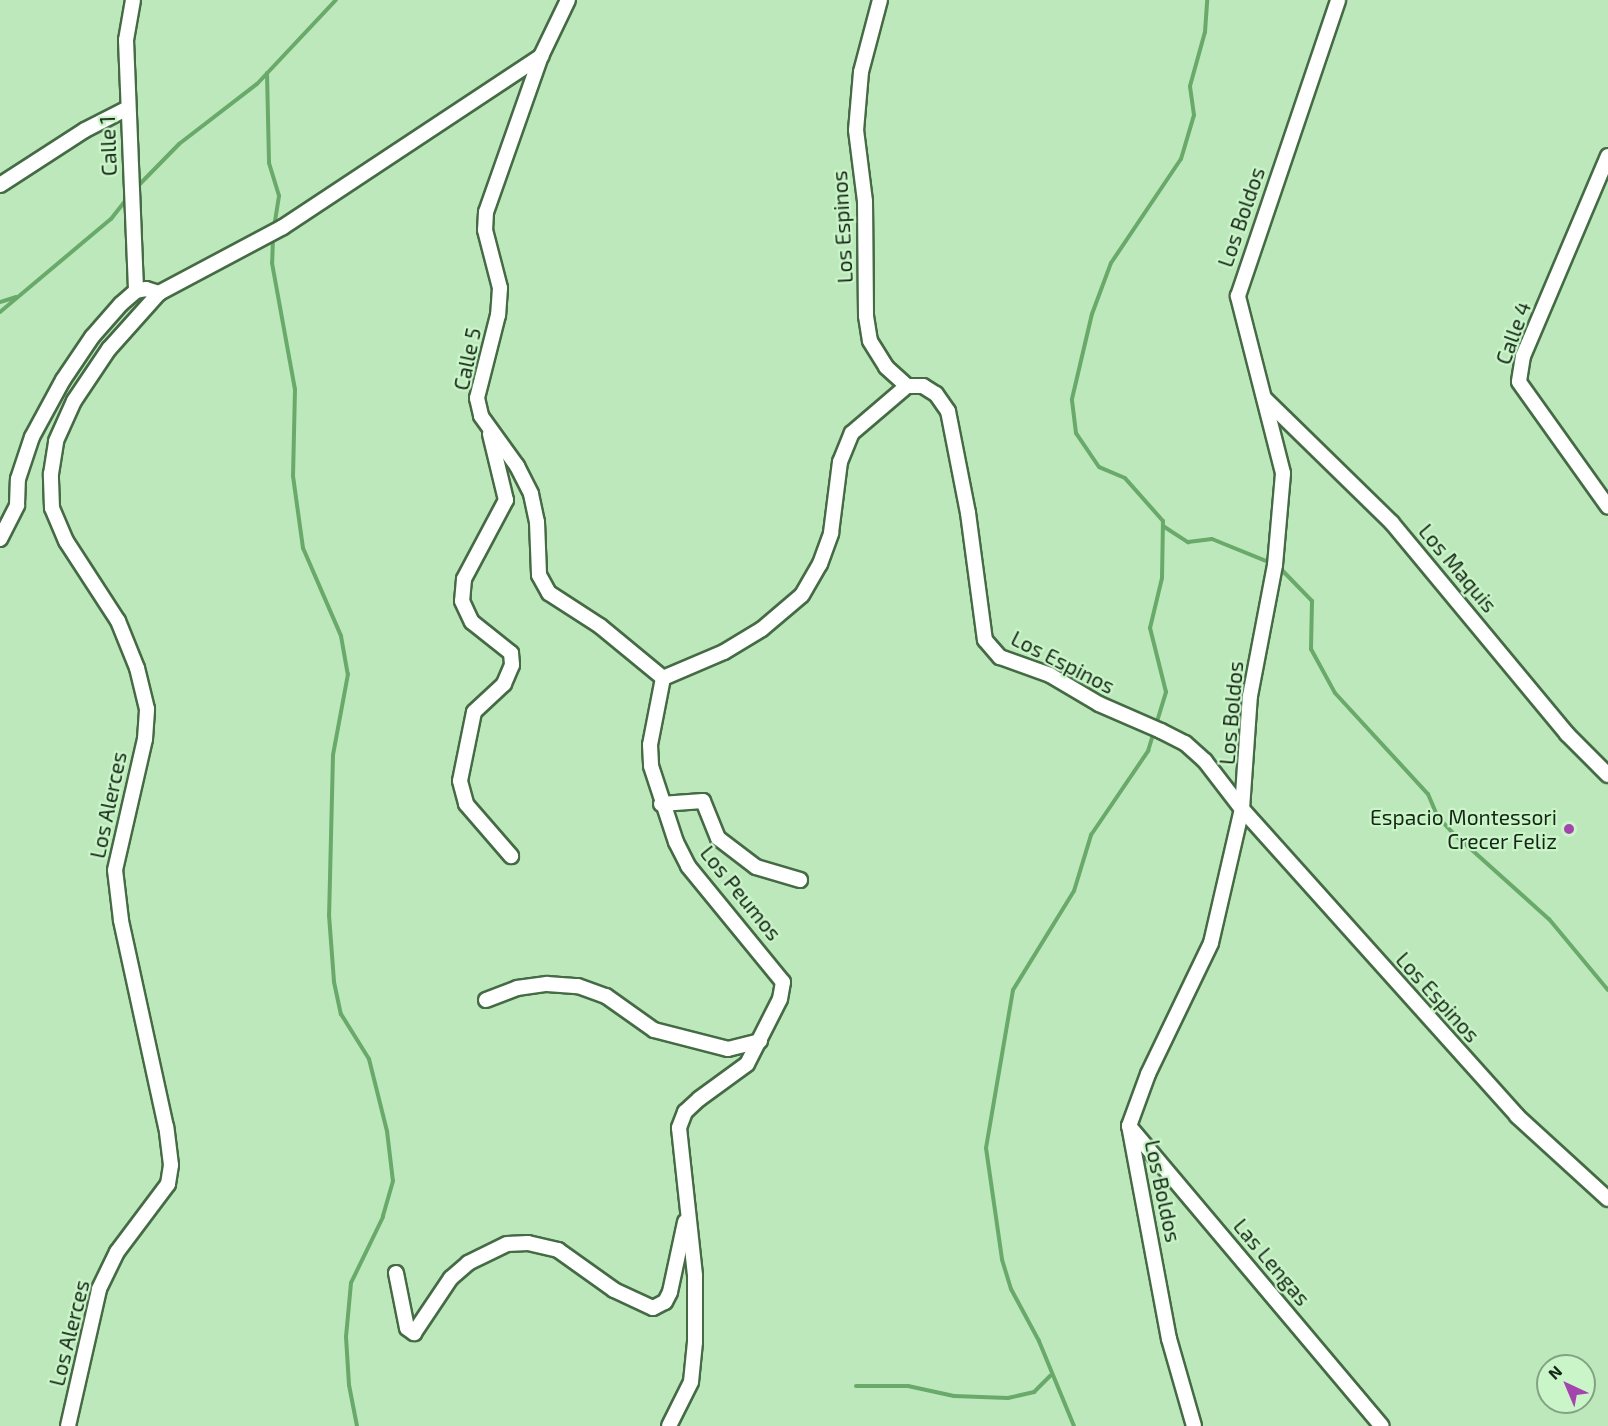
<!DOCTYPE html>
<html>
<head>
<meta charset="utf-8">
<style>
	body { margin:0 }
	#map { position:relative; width:1608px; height:1426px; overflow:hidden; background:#bde8bc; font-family:"Exo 2",sans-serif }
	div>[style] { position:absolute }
	.stream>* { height:4px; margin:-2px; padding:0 2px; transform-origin:2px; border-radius:2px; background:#69a96a }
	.roads { filter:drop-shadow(2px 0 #456b45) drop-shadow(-2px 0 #456b45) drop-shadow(0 2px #456b45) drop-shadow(0 -2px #456b45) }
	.minor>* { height:14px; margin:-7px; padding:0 7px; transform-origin:7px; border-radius:7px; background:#fff }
	.dots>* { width:16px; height:16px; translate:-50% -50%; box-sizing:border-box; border:3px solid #caf5c9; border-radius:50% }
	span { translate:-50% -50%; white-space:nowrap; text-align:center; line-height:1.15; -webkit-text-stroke:4.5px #caf5c9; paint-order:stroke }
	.street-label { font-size:21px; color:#162616 }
	.poi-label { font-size:21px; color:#162616 }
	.right { translate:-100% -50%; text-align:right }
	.north { position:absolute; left:1536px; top:1354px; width:60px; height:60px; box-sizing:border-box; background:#caf5c9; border:2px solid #82a281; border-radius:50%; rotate:316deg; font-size:16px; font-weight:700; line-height:24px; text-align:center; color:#162616 }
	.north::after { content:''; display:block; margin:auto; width:21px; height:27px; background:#a445ad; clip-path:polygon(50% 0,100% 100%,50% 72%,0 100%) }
</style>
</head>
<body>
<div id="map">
	<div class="stream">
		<div style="left:267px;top:73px;width:90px;rotate:88.7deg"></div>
		<div style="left:269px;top:163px;width:34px;rotate:73deg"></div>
		<div style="left:279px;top:196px;width:31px;rotate:99deg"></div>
		<div style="left:135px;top:189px;width:63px;rotate:-45.6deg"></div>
		<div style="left:179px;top:144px;width:98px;rotate:-37.6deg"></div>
		<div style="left:257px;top:84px;width:115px;rotate:-46.8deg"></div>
		<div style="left:273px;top:238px;width:25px;rotate:92deg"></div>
		<div style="left:272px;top:263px;width:128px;rotate:79.7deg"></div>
		<div style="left:295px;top:389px;width:87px;rotate:91.3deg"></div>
		<div style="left:293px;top:476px;width:73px;rotate:82.1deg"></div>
		<div style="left:303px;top:548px;width:96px;rotate:66.6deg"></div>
		<div style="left:341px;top:636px;width:39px;rotate:80deg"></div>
		<div style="left:348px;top:674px;width:82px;rotate:100.5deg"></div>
		<div style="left:333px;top:755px;width:160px;rotate:91.4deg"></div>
		<div style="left:329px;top:915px;width:67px;rotate:85.7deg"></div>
		<div style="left:334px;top:982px;width:33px;rotate:78deg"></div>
		<div style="left:341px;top:1014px;width:53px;rotate:58.1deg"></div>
		<div style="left:369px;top:1059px;width:74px;rotate:76deg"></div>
		<div style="left:387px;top:1131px;width:50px;rotate:83.2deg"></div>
		<div style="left:393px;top:1181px;width:37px;rotate:106deg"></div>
		<div style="left:383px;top:1217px;width:73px;rotate:115.9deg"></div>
		<div style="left:351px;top:1283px;width:54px;rotate:95.3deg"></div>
		<div style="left:346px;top:1337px;width:48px;rotate:86.4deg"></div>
		<div style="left:349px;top:1385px;width:42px;rotate:79deg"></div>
		<div style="left:0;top:302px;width:17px;rotate:-17deg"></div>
		<div style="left:0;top:312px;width:145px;rotate:-40deg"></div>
		<div style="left:111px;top:219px;width:28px;rotate:-52deg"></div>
		<div style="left:1163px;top:526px;width:30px;rotate:33deg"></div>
		<div style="left:1188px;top:542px;width:24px;rotate:-7deg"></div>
		<div style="left:1212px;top:539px;width:64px;rotate:22.1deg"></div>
		<div style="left:1278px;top:566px;width:49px;rotate:45.8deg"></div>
		<div style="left:1312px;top:601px;width:48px;rotate:91.2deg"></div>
		<div style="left:1311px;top:649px;width:50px;rotate:61.4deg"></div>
		<div style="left:1335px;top:693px;width:137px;rotate:47.4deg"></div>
		<div style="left:1428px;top:794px;width:25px;rotate:67deg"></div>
		<div style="left:1438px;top:817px;width:22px;rotate:47deg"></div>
		<div style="left:1453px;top:833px;width:129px;rotate:41.9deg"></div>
		<div style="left:1549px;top:919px;width:92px;rotate:50.3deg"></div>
		<div style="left:856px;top:1386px;width:52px"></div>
		<div style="left:908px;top:1386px;width:47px;rotate:12.3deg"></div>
		<div style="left:954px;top:1396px;width:54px;rotate:2.1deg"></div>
		<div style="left:1008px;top:1398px;width:27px;rotate:-13deg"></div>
		<div style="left:1034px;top:1392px;width:23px;rotate:-45deg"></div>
		<div style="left:1074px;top:1426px;width:92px;rotate:-112.4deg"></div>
		<div style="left:1039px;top:1341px;width:59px;rotate:-118.3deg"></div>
		<div style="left:1011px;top:1289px;width:31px;rotate:-107deg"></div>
		<div style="left:1002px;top:1259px;width:112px;rotate:-98.2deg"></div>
		<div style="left:986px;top:1148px;width:160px;rotate:-80.3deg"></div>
		<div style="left:1013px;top:990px;width:116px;rotate:-58.4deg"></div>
		<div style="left:1074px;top:891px;width:59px;rotate:-73.1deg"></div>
		<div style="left:1091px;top:835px;width:102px;rotate:-55.8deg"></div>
		<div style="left:1148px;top:751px;width:62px;rotate:-73deg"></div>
		<div style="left:1166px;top:692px;width:66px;rotate:-104deg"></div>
		<div style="left:1150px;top:628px;width:51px;rotate:-76.5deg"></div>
		<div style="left:1162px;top:578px;width:57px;rotate:-89deg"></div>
		<div style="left:1163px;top:521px;width:57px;rotate:-131.5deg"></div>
		<div style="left:1125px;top:478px;width:28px;rotate:-157deg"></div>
		<div style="left:1099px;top:467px;width:41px;rotate:-124.1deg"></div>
		<div style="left:1076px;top:433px;width:34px;rotate:-97deg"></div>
		<div style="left:1072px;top:399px;width:87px;rotate:-76.8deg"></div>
		<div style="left:1092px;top:314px;width:54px;rotate:-69.6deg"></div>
		<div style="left:1111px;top:263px;width:125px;rotate:-56.1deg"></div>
		<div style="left:1181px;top:159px;width:46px;rotate:-73.5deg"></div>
		<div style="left:1194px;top:115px;width:29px;rotate:-98deg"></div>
		<div style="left:1190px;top:86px;width:56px;rotate:-74.5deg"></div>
		<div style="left:1205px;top:32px;width:32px;rotate:-86deg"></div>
	</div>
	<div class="roads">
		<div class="minor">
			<div style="left:133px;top:0;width:41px;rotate:99.9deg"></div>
			<div style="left:126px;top:40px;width:251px;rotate:87.7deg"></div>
			<div style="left:568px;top:0;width:62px;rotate:115.7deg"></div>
			<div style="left:541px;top:56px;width:165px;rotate:109.4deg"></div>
			<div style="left:486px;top:212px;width:18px;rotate:93deg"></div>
			<div style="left:485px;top:230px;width:60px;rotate:75.5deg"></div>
			<div style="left:500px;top:288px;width:27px;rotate:94deg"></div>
			<div style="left:498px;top:315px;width:86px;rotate:104.2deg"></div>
			<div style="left:477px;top:398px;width:18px;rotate:77deg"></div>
			<div style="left:481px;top:416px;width:62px;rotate:54.2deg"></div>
			<div style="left:517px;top:466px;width:31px;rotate:63deg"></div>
			<div style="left:531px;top:494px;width:29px;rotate:78deg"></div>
			<div style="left:537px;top:522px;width:53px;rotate:87.8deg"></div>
			<div style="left:539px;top:575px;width:21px;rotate:61deg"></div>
			<div style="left:549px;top:593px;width:61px;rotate:32.9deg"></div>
			<div style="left:600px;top:626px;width:82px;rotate:39.5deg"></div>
			<div style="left:880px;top:0;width:74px;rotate:104.8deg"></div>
			<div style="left:861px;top:72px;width:58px;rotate:94.9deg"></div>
			<div style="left:856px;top:130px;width:72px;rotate:82.8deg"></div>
			<div style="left:865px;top:201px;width:115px;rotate:89.5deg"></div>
			<div style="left:866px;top:316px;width:25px;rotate:81deg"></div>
			<div style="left:870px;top:341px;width:31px;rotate:58deg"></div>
			<div style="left:886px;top:367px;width:28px;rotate:42deg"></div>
			<div style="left:907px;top:386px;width:16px"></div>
			<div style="left:923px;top:386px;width:15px;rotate:32deg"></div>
			<div style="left:936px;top:394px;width:21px;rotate:55deg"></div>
			<div style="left:948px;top:411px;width:104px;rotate:78.9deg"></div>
			<div style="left:968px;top:513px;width:128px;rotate:82.4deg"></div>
			<div style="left:985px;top:640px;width:23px;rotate:49deg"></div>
			<div style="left:1000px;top:657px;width:53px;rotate:19.8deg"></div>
			<div style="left:1050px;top:675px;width:57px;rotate:30.6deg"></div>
			<div style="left:1099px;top:704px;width:68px;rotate:23.5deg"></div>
			<div style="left:1161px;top:731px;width:27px;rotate:27deg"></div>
			<div style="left:1185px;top:743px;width:27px;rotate:42deg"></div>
			<div style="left:1205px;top:761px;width:61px;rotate:52.4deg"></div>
			<div style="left:1242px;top:809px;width:412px;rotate:48.1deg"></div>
			<div style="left:1517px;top:1116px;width:123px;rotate:42.4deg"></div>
			<div style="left:1608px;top:156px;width:217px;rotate:113deg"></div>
			<div style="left:1523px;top:356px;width:26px;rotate:99deg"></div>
			<div style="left:1519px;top:382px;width:153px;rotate:54.5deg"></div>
			<div style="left:0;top:185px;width:101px;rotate:-32.9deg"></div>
			<div style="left:85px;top:130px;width:48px;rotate:-27.1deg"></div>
			<div style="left:1265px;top:399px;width:177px;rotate:44.3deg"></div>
			<div style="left:1392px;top:523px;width:274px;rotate:50.3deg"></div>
			<div style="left:1567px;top:734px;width:58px;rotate:45deg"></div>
			<div style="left:490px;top:434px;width:68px;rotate:76.4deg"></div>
			<div style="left:506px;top:500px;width:89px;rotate:118deg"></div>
			<div style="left:464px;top:579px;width:22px;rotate:95deg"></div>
			<div style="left:462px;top:601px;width:23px;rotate:65deg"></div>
			<div style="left:472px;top:622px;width:50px;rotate:38.5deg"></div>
			<div style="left:511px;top:653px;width:12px;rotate:85deg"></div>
			<div style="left:512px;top:665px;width:21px;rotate:113deg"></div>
			<div style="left:504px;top:684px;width:41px;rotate:137deg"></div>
			<div style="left:474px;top:712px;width:70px;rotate:101.5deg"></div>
			<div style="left:460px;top:781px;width:24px;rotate:75deg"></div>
			<div style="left:466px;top:804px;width:69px;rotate:49.1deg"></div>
			<div style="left:0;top:539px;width:38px;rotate:-63deg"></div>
			<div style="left:17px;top:505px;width:26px;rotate:-88deg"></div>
			<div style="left:18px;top:479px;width:44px;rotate:-71.6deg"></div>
			<div style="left:32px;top:437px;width:65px;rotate:-61.5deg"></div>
			<div style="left:63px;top:380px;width:52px;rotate:-56deg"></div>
			<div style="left:92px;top:337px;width:44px;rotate:-48.7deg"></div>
			<div style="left:121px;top:304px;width:20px;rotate:-41deg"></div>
			<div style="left:136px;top:291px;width:10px;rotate:-11deg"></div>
			<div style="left:146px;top:289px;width:14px;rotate:17deg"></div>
			<div style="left:663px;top:678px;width:68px;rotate:101deg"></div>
			<div style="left:650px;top:745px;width:21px;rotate:87deg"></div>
			<div style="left:651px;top:766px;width:80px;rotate:71.8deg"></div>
			<div style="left:676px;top:842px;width:27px;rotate:63deg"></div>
			<div style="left:688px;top:866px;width:150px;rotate:50.7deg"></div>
			<div style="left:783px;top:982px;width:17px;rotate:100deg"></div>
			<div style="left:780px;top:999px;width:73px;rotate:116.9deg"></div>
			<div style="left:747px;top:1064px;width:59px;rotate:143.9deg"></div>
			<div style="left:699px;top:1099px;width:19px;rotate:137deg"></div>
			<div style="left:685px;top:1112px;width:17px;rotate:111deg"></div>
			<div style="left:679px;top:1128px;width:149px;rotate:83.8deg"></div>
			<div style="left:695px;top:1276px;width:66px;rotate:90deg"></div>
			<div style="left:695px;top:1342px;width:40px;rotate:95.7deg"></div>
			<div style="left:691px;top:1382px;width:49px;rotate:116.6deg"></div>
			<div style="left:663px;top:678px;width:66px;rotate:-23.1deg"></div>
			<div style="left:724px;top:652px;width:44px;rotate:-31.2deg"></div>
			<div style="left:762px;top:629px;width:52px;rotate:-40.4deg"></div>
			<div style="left:802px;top:595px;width:36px;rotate:-60deg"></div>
			<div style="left:820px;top:564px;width:33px;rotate:-70deg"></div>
			<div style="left:831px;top:533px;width:72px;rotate:-82.8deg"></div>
			<div style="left:840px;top:462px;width:31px;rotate:-68deg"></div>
			<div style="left:852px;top:433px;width:72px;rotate:-40.5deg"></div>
			<div style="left:661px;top:804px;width:42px;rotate:-4.1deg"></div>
			<div style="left:703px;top:801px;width:40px;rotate:68deg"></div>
			<div style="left:718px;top:838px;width:48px;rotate:37.3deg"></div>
			<div style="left:756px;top:867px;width:46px;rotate:16.5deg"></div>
			<div style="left:486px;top:1000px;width:33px;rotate:-21deg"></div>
			<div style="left:517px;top:988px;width:30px;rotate:-8deg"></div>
			<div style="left:547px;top:984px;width:31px;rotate:4deg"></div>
			<div style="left:578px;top:986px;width:30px;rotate:20deg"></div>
			<div style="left:606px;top:996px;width:59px;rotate:35.3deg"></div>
			<div style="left:654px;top:1030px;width:76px;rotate:14.4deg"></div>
			<div style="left:728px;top:1049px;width:33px;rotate:-14deg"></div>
			<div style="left:1129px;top:1126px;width:392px;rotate:49.9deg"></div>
			<div style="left:396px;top:1273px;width:56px;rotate:78.7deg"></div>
			<div style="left:407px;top:1328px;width:9px;rotate:36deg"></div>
			<div style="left:414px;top:1333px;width:66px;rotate:-56.1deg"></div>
			<div style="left:451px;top:1278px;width:23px;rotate:-41deg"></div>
			<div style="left:468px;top:1263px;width:43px;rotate:-26deg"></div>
			<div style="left:507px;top:1244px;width:21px;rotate:-3deg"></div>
			<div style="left:528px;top:1243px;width:31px;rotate:13deg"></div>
			<div style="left:558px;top:1250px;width:69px;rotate:35.5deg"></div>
			<div style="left:614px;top:1290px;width:43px;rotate:24.8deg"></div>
			<div style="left:653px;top:1308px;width:13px;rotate:-27deg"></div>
			<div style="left:665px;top:1302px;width:11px;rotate:-63deg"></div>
			<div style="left:670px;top:1292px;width:72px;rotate:-77.9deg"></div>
			<div style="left:68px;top:1426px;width:140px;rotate:-77.2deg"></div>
			<div style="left:99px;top:1289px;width:41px;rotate:-64.1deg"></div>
			<div style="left:117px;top:1252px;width:85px;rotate:-53.1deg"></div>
			<div style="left:168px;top:1184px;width:19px;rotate:-81deg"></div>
			<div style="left:171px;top:1165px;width:38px;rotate:-97deg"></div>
			<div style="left:166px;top:1127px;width:212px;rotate:-102.3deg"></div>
			<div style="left:121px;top:920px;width:50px;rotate:-96.8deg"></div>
			<div style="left:115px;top:870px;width:134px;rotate:-77.1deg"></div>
			<div style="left:145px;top:739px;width:30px;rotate:-86deg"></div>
			<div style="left:147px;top:709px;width:42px;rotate:-103.7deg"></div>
			<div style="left:137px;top:668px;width:51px;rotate:-112deg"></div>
			<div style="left:118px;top:621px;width:95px;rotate:-123deg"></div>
			<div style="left:66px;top:541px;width:36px;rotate:-113deg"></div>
			<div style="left:52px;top:508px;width:34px;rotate:-92deg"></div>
			<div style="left:51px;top:474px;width:33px;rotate:-81deg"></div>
			<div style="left:56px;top:441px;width:44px;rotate:-65.8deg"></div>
			<div style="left:74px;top:401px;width:63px;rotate:-56.1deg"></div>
			<div style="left:109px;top:349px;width:75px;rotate:-48.2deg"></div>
			<div style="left:159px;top:293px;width:140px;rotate:-28deg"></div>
			<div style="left:283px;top:227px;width:310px;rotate:-33.5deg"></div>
			<div style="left:1194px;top:1426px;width:91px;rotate:-106deg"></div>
			<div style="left:1169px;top:1339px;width:217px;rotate:-100.6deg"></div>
			<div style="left:1129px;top:1126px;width:55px;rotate:-69.9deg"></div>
			<div style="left:1148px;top:1074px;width:145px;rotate:-64.3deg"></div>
			<div style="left:1211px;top:943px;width:138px;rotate:-77deg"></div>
			<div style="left:1242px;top:809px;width:113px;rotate:-86deg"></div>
			<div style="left:1250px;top:696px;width:133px;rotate:-79.2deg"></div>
			<div style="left:1275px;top:565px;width:92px;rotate:-85deg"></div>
			<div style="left:1283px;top:473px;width:183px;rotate:-104.3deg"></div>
			<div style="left:1238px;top:296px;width:312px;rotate:-71.3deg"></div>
		</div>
	</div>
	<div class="dots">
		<div style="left:1569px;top:829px;background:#a445ad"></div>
	</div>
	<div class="street-label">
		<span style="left:108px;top:146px;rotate:-92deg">Calle 1</span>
		<span style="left:1241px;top:217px;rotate:-71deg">Los Boldos</span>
		<span style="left:842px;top:227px;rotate:-93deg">Los Espinos</span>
		<span style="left:1513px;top:333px;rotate:-70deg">Calle 4</span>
		<span style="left:467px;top:359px;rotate:-78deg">Calle 5</span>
		<span style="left:1458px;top:568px;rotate:50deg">Los Maquis</span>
		<span style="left:1063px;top:662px;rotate:27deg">Los Espinos</span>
		<span style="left:1231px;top:713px;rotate:-85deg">Los Boldos</span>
		<span style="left:108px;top:805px;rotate:-78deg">Los Alerces</span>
		<span style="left:741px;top:893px;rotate:51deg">Los Peumos</span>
		<span style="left:1438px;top:997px;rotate:48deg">Los Espinos</span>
		<span style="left:1163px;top:1191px;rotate:78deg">Los Boldos</span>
		<span style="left:1272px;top:1262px;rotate:50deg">Las Lengas</span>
		<span style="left:69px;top:1333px;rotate:-76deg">Los Alerces</span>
	</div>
	<div class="poi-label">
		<span class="right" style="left:1557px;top:829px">Espacio Montessori<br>Crecer Feliz</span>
	</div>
	<div class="north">N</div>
</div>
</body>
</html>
